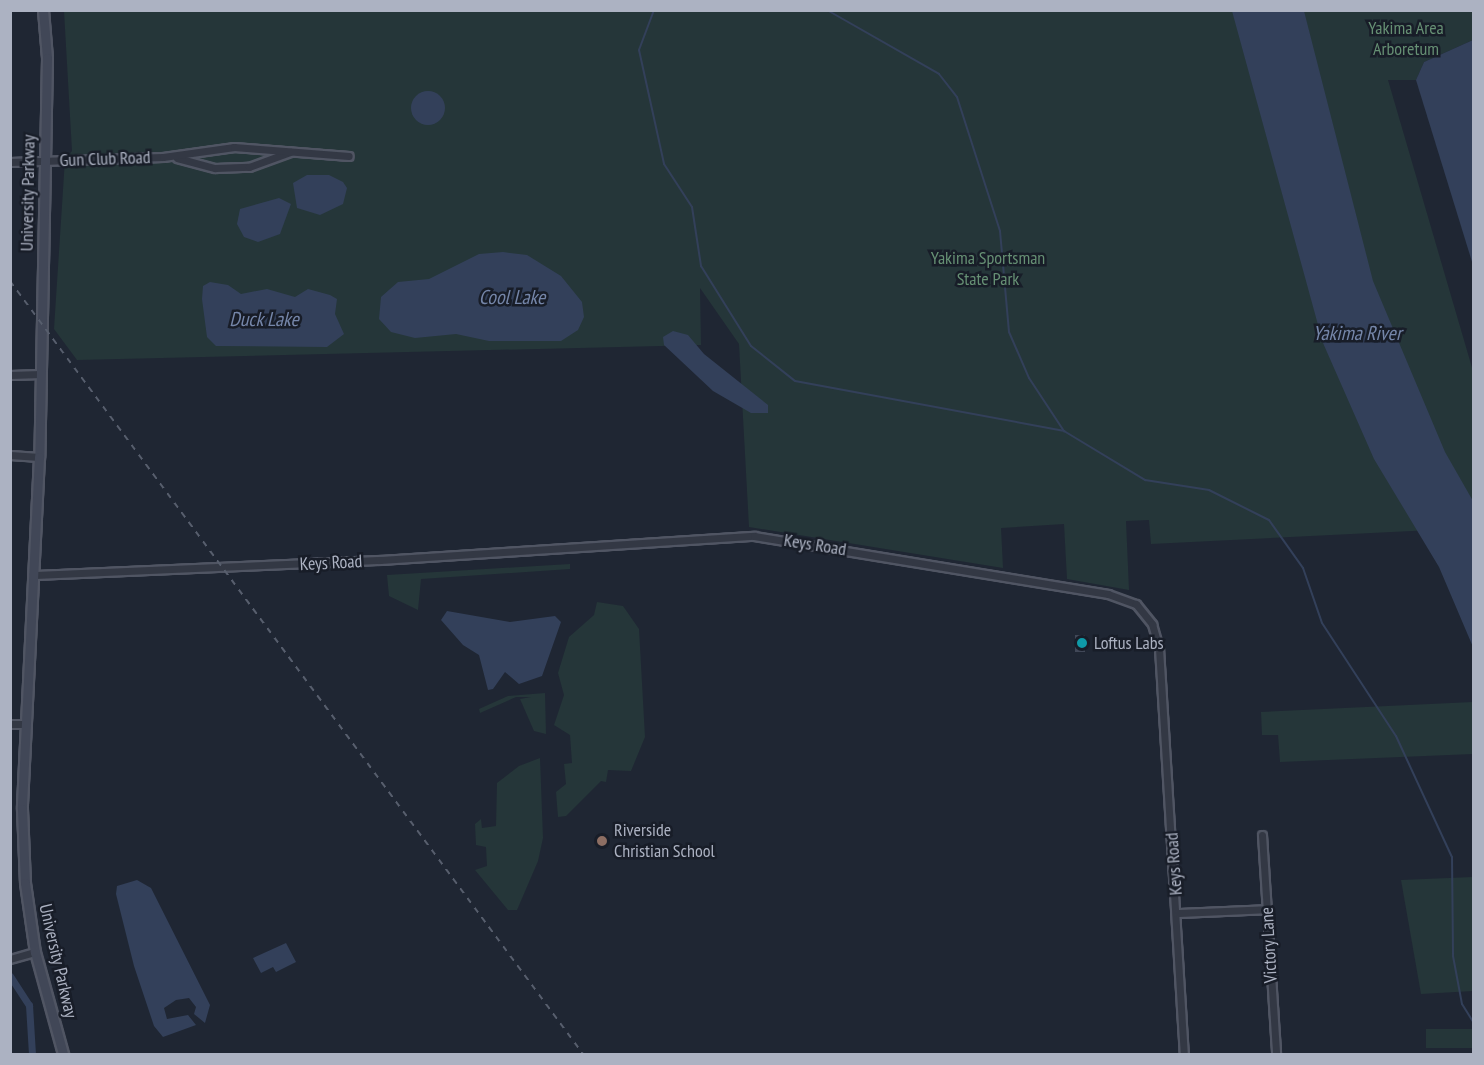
<!DOCTYPE html>
<html>
<head>
<meta charset="utf-8">
<style>
	body { margin:0 }
	#map { position:relative; width:1484px; height:1065px; overflow:hidden; background:#1f2633; font-family:"PT Sans Narrow",sans-serif }
	div>[style] { position:absolute }
	.green>* { inset:0; background:#253639; transform-origin:0 0 }
	.water>* { inset:0; background:#33405a }
	.round { border-radius:50% }
	.stream>* { height:2px; margin:-1px; padding:0 1px; transform-origin:1px; border-radius:1px; background:#33405a }
	.canal>* { height:7px; margin:-3.5px; padding:0 3.5px; transform-origin:3.5px; border-radius:3.5px; background:#33405a }
	.building>* { inset:0; background:#414858; transform-origin:0 0 }
	.roads { filter:drop-shadow(2px 0 #505563) drop-shadow(-2px 0 #505563) drop-shadow(0 2px #505563) drop-shadow(0 -2px #505563) }
	.minor>* { height:7px; margin:-3.5px; padding:0 3.5px; transform-origin:3.5px; border-radius:3.5px; background:#333844 }
	.secondary>* { height:9px; margin:-4.5px; padding:0 4.5px; transform-origin:4.5px; border-radius:4.5px; background:#414757 }
	.rail>* { height:2px; margin-top:-1px; transform-origin:0; background:repeating-linear-gradient(90deg,#575e6d 0 6px,transparent 0 12px) }
	.dots>* { width:16px; height:16px; translate:-50% -50%; box-sizing:border-box; border:3px solid #181d28; border-radius:50% }
	span { translate:-50% -50%; white-space:nowrap; text-align:center; line-height:1.15; -webkit-text-stroke:5px #181d28; paint-order:stroke }
	.park-label { font-size:18px; color:#669074 }
	.street-label { font-size:18px; color:#acb2c2 }
	.poi-label { font-size:18px; color:#acb2c2 }
	.left { translate:0 -50%; text-align:left }
	.water-label { font-size:20px; color:#7586a9; font-style:italic }
	.frame { position:absolute; inset:0; border:12px solid #acb2c2; pointer-events:none }
</style>
</head>
<body>
<div id="map">
	<div class="green">
		<div style="clip-path:polygon(64px 11px,1473px 11px,1473px 40px,1424px 62px,1416px 80px,1388px 80px,1473px 371px,1473px 528px,1151px 544px,1149px 520px,1126px 521px,1129px 590px,1067px 579px,1064px 524px,1001px 528px,1003px 568px,749px 527px,739px 344px,700px 288px,701px 345px,77px 360px,54px 329px,65px 159px,72px 151px)"></div>
		<div style="clip-path:polygon(570px 564px,570px 569px,421px 579px,418px 610px,389px 596px,387px 575px)"></div>
		<div style="clip-path:polygon(597px 602px,623px 606px,639px 629px,645px 737px,631px 771px,608px 770px,606px 782px,601px 781px,566px 816px,558px 817px,556px 792px,566px 784px,564px 764px,572px 763px,570px 735px,554px 725px,564px 695px,558px 673px,569px 637px,594px 615px)"></div>
		<div style="clip-path:polygon(545px 693px,546px 734px,534px 731px,520px 699px,531px 697px,516px 697px,480px 713px,479px 709px,508px 696px)"></div>
		<div style="clip-path:polygon(1473px 702px,1473px 754px,1280px 762px,1278px 735px,1262px 735px,1261px 712px)"></div>
		<div style="clip-path:polygon(540px 758px,543px 838px,538px 861px,517px 910px,508px 910px,475px 870px,487px 866px,486px 847px,476px 845px,475px 824px,481px 819px,482px 828px,496px 826px,497px 783px,519px 766px)"></div>
		<div style="clip-path:polygon(1473px 877px,1473px 991px,1421px 994px,1401px 880px)"></div>
		<div style="left:1473px;top:1029px;width:19px;height:47px;rotate:90deg"></div>
	</div>
	<div class="water">
		<div style="clip-path:polygon(1232px 11px,1304px 11px,1373px 281px,1445px 452px,1473px 501px,1473px 647px,1439px 567px,1374px 459px,1323px 343px)"></div>
		<div style="clip-path:polygon(1473px 40px,1473px 265px,1416px 80px,1424px 62px)"></div>
		<div class="round" style="left:411px;top:91px;width:34px;height:34px"></div>
		<div style="clip-path:polygon(307px 175px,329px 175px,343px 182px,347px 188px,343px 204px,320px 215px,297px 208px,293px 183px)"></div>
		<div style="clip-path:polygon(279px 198px,291px 204px,280px 234px,258px 242px,244px 237px,237px 224px,240px 209px)"></div>
		<div style="clip-path:polygon(503px 252px,527px 255px,561px 276px,582px 302px,584px 317px,578px 330px,561px 341px,489px 341px,456px 334px,415px 338px,391px 332px,379px 319px,381px 297px,398px 282px,429px 279px,479px 254px)"></div>
		<div style="clip-path:polygon(210px 282px,228px 285px,241px 294px,267px 289px,295px 297px,308px 289px,330px 295px,337px 299px,335px 314px,344px 334px,327px 347px,216px 346px,207px 337px,202px 299px,203px 286px)"></div>
		<div style="clip-path:polygon(673px 331px,688px 335px,704px 354px,768px 405px,768px 413px,751px 413px,713px 391px,664px 345px,663px 337px)"></div>
		<div style="clip-path:polygon(447px 611px,510px 622px,555px 616px,561px 622px,542px 676px,519px 684px,505px 672px,493px 689px,488px 690px,479px 655px,463px 645px,441px 620px)"></div>
		<div style="clip-path:polygon(137px 880px,151px 888px,210px 1005px,205px 1023px,194px 1014px,196px 1007px,189px 998px,176px 1000px,164px 1008px,167px 1019px,188px 1015px,196px 1025px,163px 1037px,154px 1026px,134px 966px,116px 894px,117px 886px)"></div>
		<div style="clip-path:polygon(286px 943px,296px 962px,276px 972px,273px 967px,261px 973px,253px 958px)"></div>
	</div>
	<div class="stream">
		<div style="left:654px;top:10px;width:43px;rotate:110.6deg"></div>
		<div style="left:639px;top:50px;width:117px;rotate:77.6deg"></div>
		<div style="left:664px;top:164px;width:51px;rotate:56.9deg"></div>
		<div style="left:692px;top:207px;width:60px;rotate:81.3deg"></div>
		<div style="left:701px;top:266px;width:94px;rotate:58deg"></div>
		<div style="left:751px;top:346px;width:56px;rotate:38.5deg"></div>
		<div style="left:795px;top:381px;width:274px;rotate:10.5deg"></div>
		<div style="left:827px;top:10px;width:129px;rotate:29.7deg"></div>
		<div style="left:939px;top:74px;width:29px;rotate:52deg"></div>
		<div style="left:957px;top:97px;width:141px;rotate:72.2deg"></div>
		<div style="left:1000px;top:231px;width:101px;rotate:84.9deg"></div>
		<div style="left:1009px;top:332px;width:50px;rotate:66.5deg"></div>
		<div style="left:1029px;top:378px;width:64px;rotate:56.6deg"></div>
		<div style="left:1064px;top:431px;width:95px;rotate:31.2deg"></div>
		<div style="left:1145px;top:480px;width:65px;rotate:8.9deg"></div>
		<div style="left:1209px;top:490px;width:67px;rotate:26.6deg"></div>
		<div style="left:1269px;top:520px;width:59px;rotate:54.7deg"></div>
		<div style="left:1303px;top:568px;width:58px;rotate:70.9deg"></div>
		<div style="left:1322px;top:623px;width:135px;rotate:56.8deg"></div>
		<div style="left:1396px;top:736px;width:133px;rotate:65.2deg"></div>
		<div style="left:1452px;top:857px;width:99px;rotate:89.4deg"></div>
		<div style="left:1453px;top:956px;width:49px;rotate:79.4deg"></div>
		<div style="left:1462px;top:1004px;width:22px;rotate:58deg"></div>
	</div>
	<div class="canal">
		<div style="left:10px;top:976px;width:35px;rotate:57deg"></div>
		<div style="left:29px;top:1005px;width:49px;rotate:86.5deg"></div>
	</div>
	<div class="building">
		<div style="left:1075px;top:635px;width:10px;height:17px"></div>
	</div>
	<div class="roads">
		<div class="minor">
			<div style="left:177px;top:158px;width:39px;rotate:15deg"></div>
			<div style="left:215px;top:168px;width:34px;rotate:-2deg"></div>
			<div style="left:249px;top:167px;width:44px;rotate:-20.1deg"></div>
			<div style="left:10px;top:162px;width:153px;rotate:-1.9deg"></div>
			<div style="left:163px;top:157px;width:72px;rotate:-8deg"></div>
			<div style="left:234px;top:147px;width:115px;rotate:4.5deg"></div>
			<div style="left:10px;top:375px;width:31px;rotate:-2deg"></div>
			<div style="left:10px;top:455px;width:29px;rotate:4deg"></div>
			<div style="left:33px;top:575px;width:347px;rotate:-2.5deg"></div>
			<div style="left:380px;top:560px;width:375px;rotate:-3.7deg"></div>
			<div style="left:754px;top:536px;width:359px;rotate:9.3deg"></div>
			<div style="left:1108px;top:594px;width:30px;rotate:20deg"></div>
			<div style="left:1136px;top:604px;width:26px;rotate:51deg"></div>
			<div style="left:1152px;top:624px;width:25px;rotate:74deg"></div>
			<div style="left:1159px;top:648px;width:407px;rotate:86.5deg"></div>
			<div style="left:10px;top:724px;width:16px"></div>
			<div style="left:1262px;top:835px;width:219px;rotate:86.3deg"></div>
			<div style="left:1177px;top:913px;width:90px;rotate:-2.5deg"></div>
			<div style="left:10px;top:959px;width:26px;rotate:-16deg"></div>
		</div>
		<div class="secondary">
			<div style="left:43px;top:10px;width:48px;rotate:85.2deg"></div>
			<div style="left:47px;top:58px;width:399px;rotate:91.1deg"></div>
			<div style="left:39px;top:457px;width:352px;rotate:92.8deg"></div>
			<div style="left:22px;top:809px;width:74px;rotate:87.7deg"></div>
			<div style="left:25px;top:883px;width:70px;rotate:81.8deg"></div>
			<div style="left:35px;top:952px;width:106px;rotate:74.6deg"></div>
		</div>
	</div>
	<div class="rail">
		<div style="left:10px;top:281px;width:962px;rotate:53.45deg"></div>
	</div>
	<div class="dots">
		<div style="left:1082px;top:643px;background:#0f9aa8"></div>
		<div style="left:602px;top:841px;background:#8d6e63"></div>
	</div>
	<div class="park-label">
		<span style="left:1406px;top:39px">Yakima Area<br>Arboretum</span>
		<span style="left:988px;top:269px">Yakima Sportsman<br>State Park</span>
	</div>
	<div class="street-label">
		<span style="left:105px;top:159px;rotate:-2deg">Gun Club Road</span>
		<span style="left:28px;top:193px;rotate:-89deg">University Parkway</span>
		<span style="left:815px;top:545px;rotate:9deg">Keys Road</span>
		<span style="left:331px;top:563px;rotate:-3deg">Keys Road</span>
		<span style="left:1174px;top:864px;rotate:-94deg">Keys Road</span>
		<span style="left:1269px;top:945px;rotate:-93deg">Victory Lane</span>
		<span style="left:58px;top:961px;rotate:77deg">University Parkway</span>
	</div>
	<div class="poi-label">
		<span class="left" style="left:1094px;top:643px">Loftus Labs</span>
		<span class="left" style="left:614px;top:841px">Riverside<br>Christian School</span>
	</div>
	<div class="water-label">
		<span style="left:512px;top:297px">Cool Lake</span>
		<span style="left:264px;top:319px">Duck Lake</span>
		<span style="left:1357px;top:333px">Yakima River</span>
	</div>
	<div class="frame"></div>
</div>
</body>
</html>
